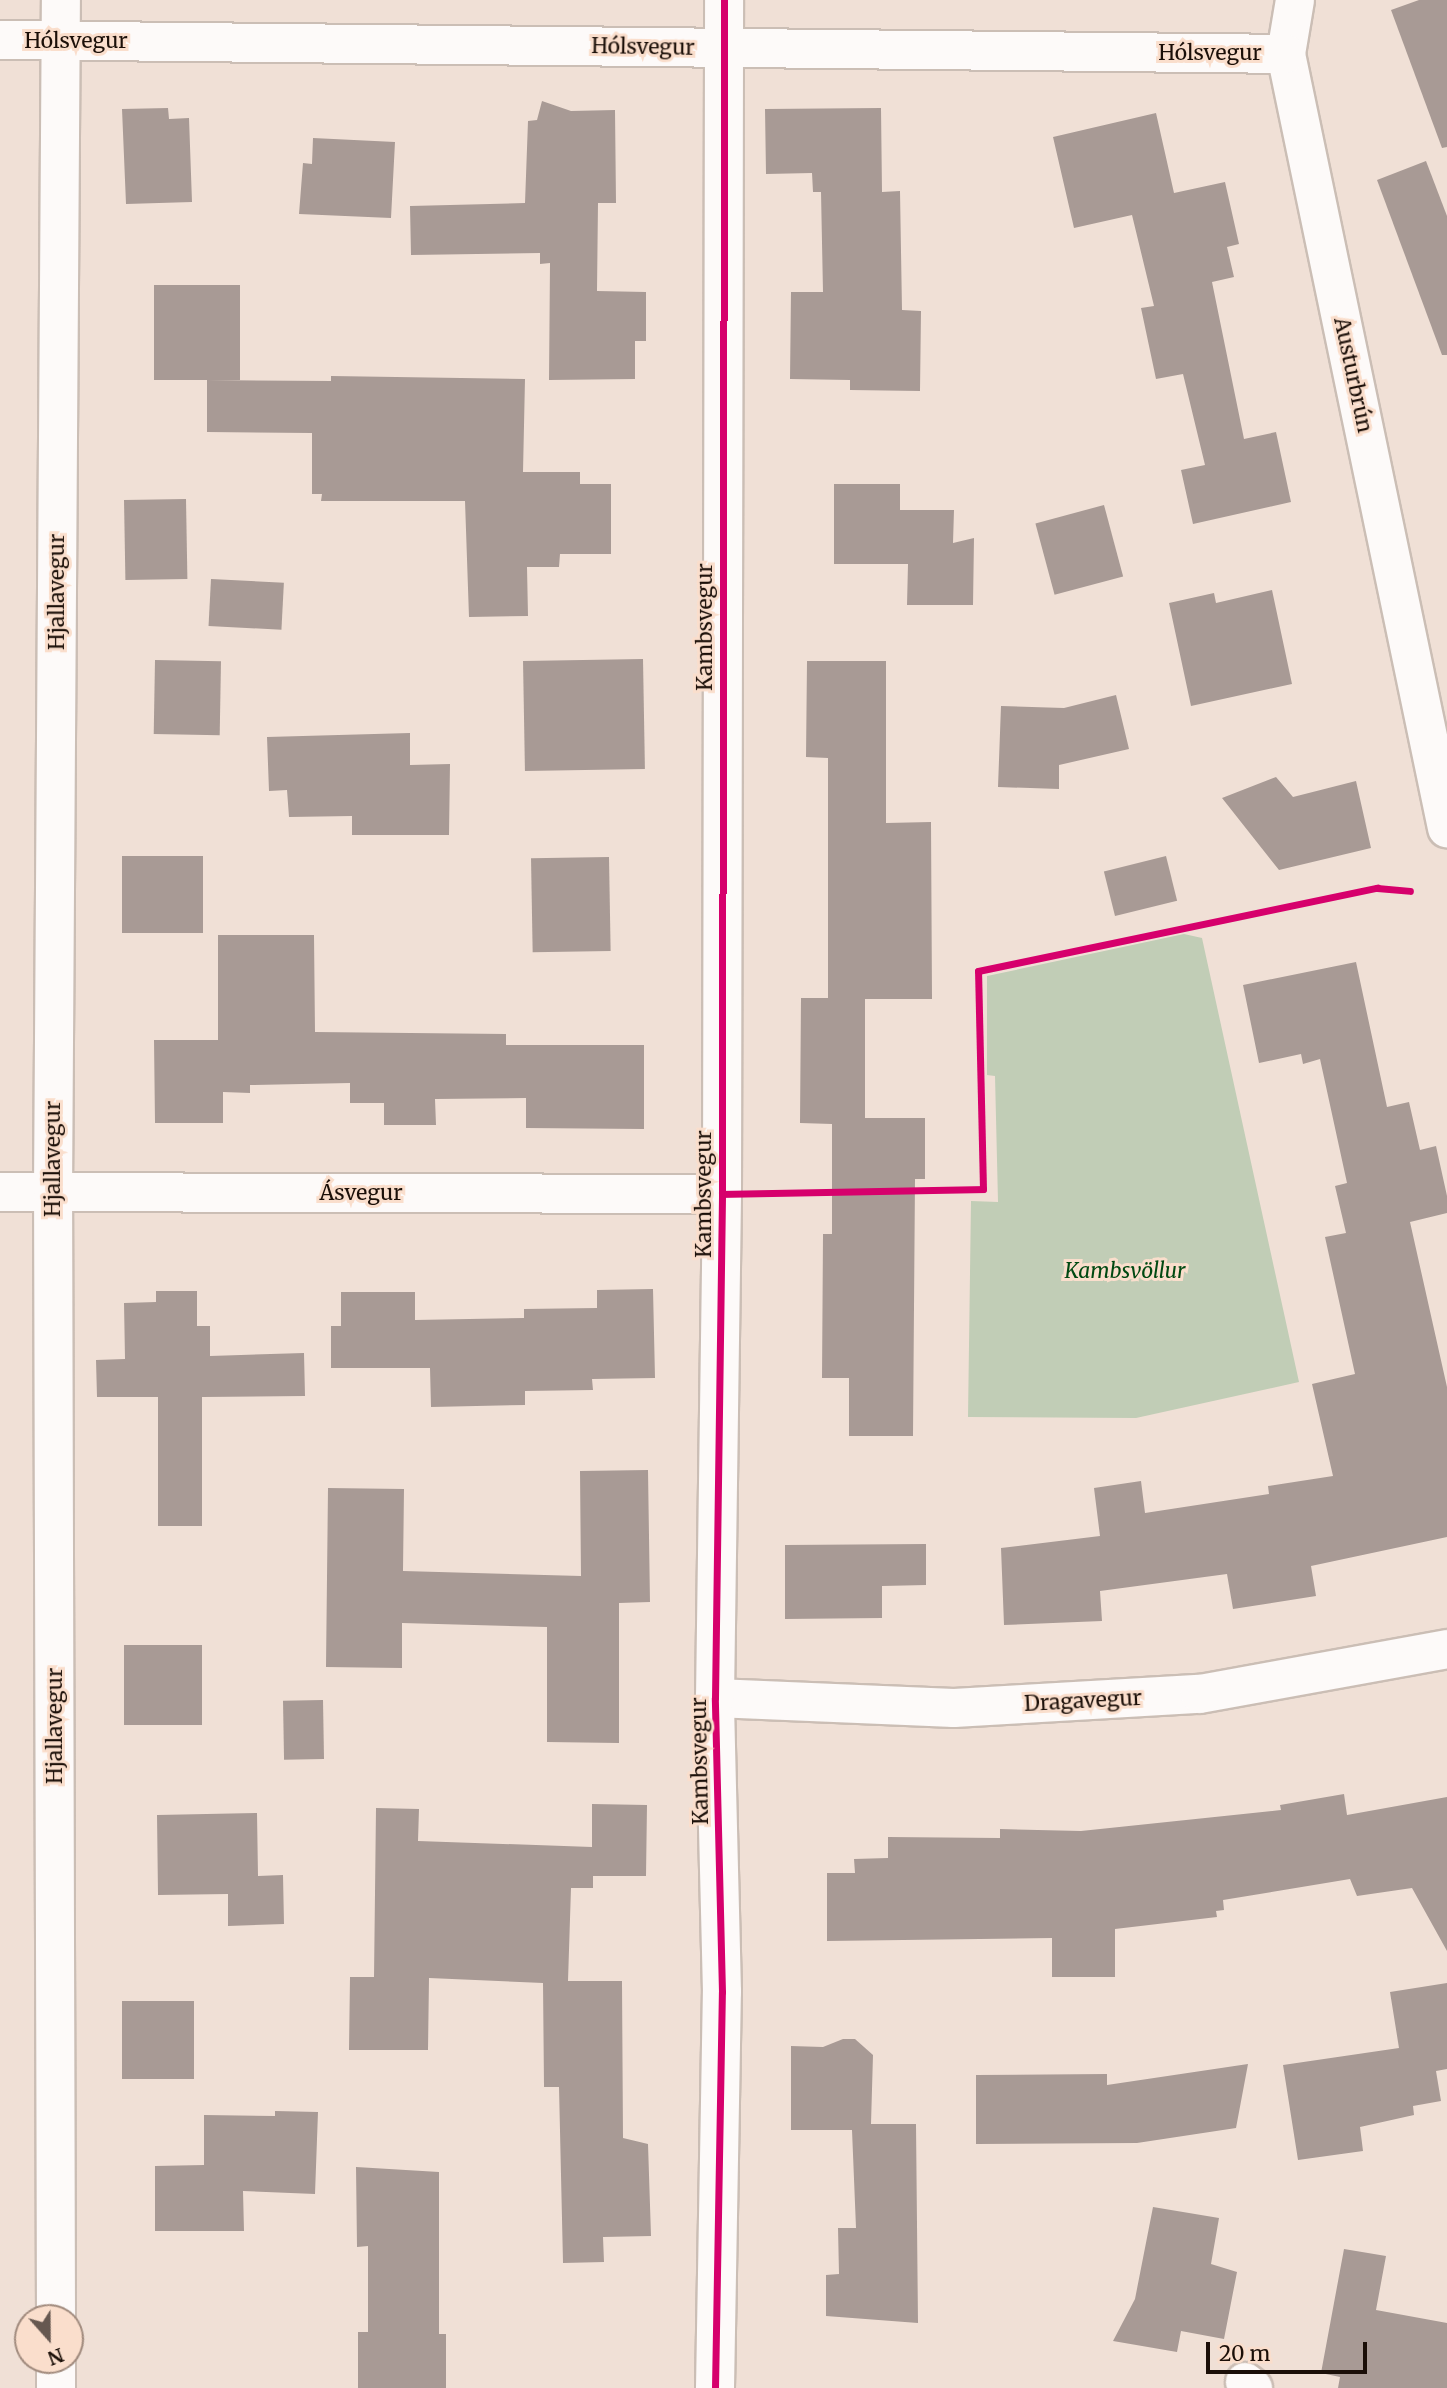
<!DOCTYPE html>
<meta charset="utf-8">
<style>
body{margin:0}
#map{position:relative;width:1447px;height:2388px;overflow:hidden;background:#f0e0d6;font-family:Merriweather,serif}
div>[style]{position:absolute}
.green>*{inset:0;background:#c1cdb6}
.building>*{inset:0;background:#a89a95;transform-origin:0 0}
.roads{filter:drop-shadow(2px 0 #cbbeb5) drop-shadow(-2px 0 #cbbeb5) drop-shadow(0 2px #cbbeb5) drop-shadow(0 -2px #cbbeb5)}
.street>*{height:38px;margin:-19px;padding:0 19px;transform-origin:19px;border-radius:19px;background:#fdfaf9}
.cycleway>*{height:7px;margin:-3.5px;padding:0 3.5px;transform-origin:3.5px;border-radius:3.5px;background:#d6006c}
span{translate:-50% -50%;white-space:nowrap;text-align:center;line-height:1.15;-webkit-text-stroke:6px #fadecc;paint-order:stroke}
.street-label{font-size:21px;color:#1b0f08}
.park-label{font-size:21px;color:#004912;font-style:italic}
.north{position:absolute;left:14px;top:2304px;width:70px;height:70px;box-sizing:border-box;background:#fadecc;border:2px solid #a18b7e;border-radius:50%;rotate:159deg;font-size:19px;font-weight:700;line-height:28px;text-align:center;color:#1b0f08}
.north::after{content:'';display:block;margin:auto;width:24px;height:32px;background:#665850;clip-path:polygon(50% 0,100% 100%,50% 72%,0 100%)}
.scale{position:absolute;left:1206px;top:2342px;width:161px;height:32px;box-sizing:border-box;border:4px solid #1b0f08;border-top:0;padding-left:9px;font-size:21px;line-height:24px;white-space:nowrap;color:#1b0f08;-webkit-text-stroke:5px #fadecc;paint-order:stroke}
</style>
<div id="map">
<div class="green">
<div style="clip-path:polygon(1184px 934px,1202px 938px,1299px 1382px,1136px 1418px,968px 1417px,971px 1201px,998px 1202px,995px 1076px,987px 1075px,987px 976px)"></div>
</div>
<div class="building">
<div style="clip-path:polygon(1419px 0,1447px 0,1447px 147px,1442px 148px,1391px 10px)"></div>
<div style="clip-path:polygon(542px 101px,571px 111px,615px 110px,616px 203px,598px 203px,597px 291px,646px 292px,646px 341px,635px 341px,635px 379px,549px 380px,550px 263px,540px 264px,540px 253px,411px 255px,410px 206px,525px 203px,528px 121px,537px 120px)"></div>
<div style="clip-path:polygon(168px 108px,169px 119px,189px 118px,192px 202px,126px 204px,122px 109px)"></div>
<div style="clip-path:polygon(881px 108px,882px 192px,900px 191px,902px 310px,921px 311px,920px 391px,850px 390px,850px 380px,790px 379px,791px 292px,823px 292px,821px 192px,813px 192px,812px 173px,766px 174px,765px 109px)"></div>
<div style="clip-path:polygon(1156px 113px,1174px 193px,1225px 182px,1239px 244px,1227px 247px,1234px 277px,1212px 282px,1244px 439px,1276px 432px,1291px 502px,1193px 524px,1181px 470px,1205px 465px,1183px 374px,1156px 379px,1141px 308px,1154px 306px,1132px 215px,1074px 228px,1053px 137px)"></div>
<div style="clip-path:polygon(313px 138px,395px 142px,391px 218px,299px 214px,303px 163px,312px 164px)"></div>
<div style="clip-path:polygon(1426px 161px,1447px 216px,1447px 355px,1442px 355px,1377px 180px)"></div>
<div style="left:154px;top:285px;width:86px;height:95px"></div>
<div style="clip-path:polygon(331px 376px,525px 379px,523px 472px,580px 472px,580px 484px,611px 484px,611px 554px,560px 554px,559px 567px,527px 567px,528px 616px,469px 617px,465px 501px,321px 501px,322px 494px,312px 494px,312px 433px,207px 432px,207px 380px,331px 381px)"></div>
<div style="clip-path:polygon(834px 484px,900px 484px,900px 510px,954px 510px,953px 543px,974px 538px,973px 605px,907px 605px,908px 564px,834px 564px)"></div>
<div style="left:186px;top:499px;width:80px;height:62px;rotate:89deg"></div>
<div style="left:1104px;top:505px;width:74px;height:71px;rotate:75deg"></div>
<div style="left:211px;top:579px;width:73px;height:47px;rotate:3deg"></div>
<div style="clip-path:polygon(1272px 590px,1292px 684px,1191px 706px,1169px 603px,1214px 593px,1216px 603px)"></div>
<div style="left:643px;top:659px;width:110px;height:120px;rotate:89deg"></div>
<div style="left:155px;top:660px;width:66px;height:74px;rotate:1deg"></div>
<div style="clip-path:polygon(807px 661px,886px 661px,886px 823px,931px 822px,932px 999px,865px 999px,865px 1118px,925px 1118px,925px 1179px,915px 1179px,913px 1436px,849px 1436px,849px 1378px,822px 1378px,823px 1234px,832px 1234px,832px 1124px,800px 1123px,801px 998px,828px 998px,828px 758px,806px 757px)"></div>
<div style="clip-path:polygon(1116px 695px,1129px 749px,1059px 765px,1059px 789px,998px 787px,1001px 706px,1064px 708px)"></div>
<div style="clip-path:polygon(410px 733px,410px 765px,450px 764px,449px 835px,352px 835px,352px 816px,289px 817px,287px 790px,269px 791px,267px 737px)"></div>
<div style="clip-path:polygon(1276px 777px,1293px 797px,1356px 781px,1371px 848px,1279px 870px,1222px 798px)"></div>
<div style="left:122px;top:856px;width:81px;height:77px"></div>
<div style="left:1166px;top:856px;width:46px;height:64px;rotate:76deg"></div>
<div style="left:609px;top:857px;width:94px;height:78px;rotate:89deg"></div>
<div style="clip-path:polygon(218px 935px,314px 935px,315px 1032px,506px 1034px,506px 1045px,644px 1045px,644px 1129px,526px 1128px,526px 1098px,435px 1099px,436px 1125px,384px 1125px,384px 1103px,350px 1103px,350px 1083px,250px 1085px,250px 1093px,223px 1092px,223px 1123px,155px 1123px,154px 1040px,218px 1040px)"></div>
<div style="clip-path:polygon(1356px 962px,1387px 1107px,1409px 1102px,1420px 1150px,1436px 1146px,1447px 1196px,1447px 1213px,1410px 1222px,1447px 1387px,1447px 1537px,1311px 1566px,1316px 1596px,1233px 1609px,1227px 1574px,1100px 1591px,1102px 1621px,1004px 1625px,1001px 1548px,1100px 1536px,1094px 1488px,1141px 1481px,1145px 1513px,1269px 1494px,1268px 1486px,1333px 1476px,1312px 1384px,1355px 1374px,1325px 1237px,1346px 1233px,1335px 1186px,1347px 1183px,1320px 1059px,1303px 1064px,1301px 1054px,1259px 1063px,1243px 985px)"></div>
<div style="clip-path:polygon(653px 1289px,655px 1378px,592px 1379px,593px 1390px,525px 1391px,525px 1405px,431px 1407px,430px 1368px,331px 1368px,331px 1326px,341px 1326px,341px 1292px,415px 1292px,415px 1320px,524px 1318px,524px 1309px,597px 1308px,597px 1290px)"></div>
<div style="clip-path:polygon(156px 1291px,197px 1291px,197px 1326px,210px 1326px,210px 1356px,304px 1353px,305px 1396px,202px 1397px,202px 1526px,158px 1526px,158px 1397px,97px 1397px,96px 1360px,125px 1359px,124px 1303px,156px 1302px)"></div>
<div style="clip-path:polygon(648px 1470px,650px 1602px,619px 1603px,619px 1743px,547px 1742px,547px 1627px,402px 1623px,402px 1668px,326px 1667px,328px 1488px,404px 1489px,403px 1571px,581px 1576px,580px 1471px)"></div>
<div style="clip-path:polygon(926px 1544px,926px 1585px,882px 1586px,882px 1618px,785px 1619px,785px 1545px)"></div>
<div style="left:124px;top:1645px;width:78px;height:80px"></div>
<div style="left:323px;top:1700px;width:59px;height:40px;rotate:89deg"></div>
<div style="clip-path:polygon(1344px 1794px,1347px 1815px,1447px 1797px,1447px 1951px,1412px 1888px,1357px 1896px,1350px 1879px,1223px 1900px,1224px 1910px,1216px 1911px,1217px 1917px,1115px 1929px,1115px 1977px,1052px 1977px,1052px 1938px,827px 1941px,827px 1873px,855px 1873px,854px 1859px,888px 1858px,888px 1837px,1000px 1838px,1000px 1829px,1081px 1831px,1281px 1810px,1280px 1805px)"></div>
<div style="clip-path:polygon(592px 1804px,647px 1805px,646px 1876px,593px 1876px,593px 1888px,571px 1888px,568px 1981px,622px 1981px,623px 2138px,648px 2144px,651px 2236px,603px 2237px,604px 2262px,563px 2263px,559px 2087px,544px 2087px,543px 1983px,429px 1978px,428px 2050px,349px 2050px,350px 1977px,374px 1977px,376px 1808px,419px 1809px,418px 1841px,592px 1847px)"></div>
<div style="clip-path:polygon(257px 1813px,258px 1876px,283px 1875px,284px 1924px,228px 1926px,228px 1894px,158px 1895px,157px 1815px)"></div>
<div style="clip-path:polygon(1447px 1983px,1447px 2069px,1436px 2071px,1441px 2101px,1413px 2106px,1414px 2115px,1360px 2127px,1363px 2151px,1298px 2160px,1283px 2065px,1399px 2048px,1390px 1992px)"></div>
<div style="left:122px;top:2001px;width:72px;height:78px"></div>
<div style="clip-path:polygon(843px 2039px,855px 2039px,873px 2055px,871px 2124px,916px 2124px,918px 2323px,826px 2316px,826px 2275px,839px 2274px,838px 2228px,856px 2228px,852px 2130px,791px 2130px,791px 2046px,823px 2047px)"></div>
<div style="clip-path:polygon(1248px 2064px,1236px 2128px,1137px 2143px,976px 2144px,976px 2075px,1107px 2074px,1107px 2085px)"></div>
<div style="clip-path:polygon(275px 2111px,318px 2112px,315px 2194px,243px 2191px,244px 2231px,155px 2231px,155px 2166px,204px 2165px,204px 2115px,275px 2116px)"></div>
<div style="clip-path:polygon(356px 2167px,439px 2172px,439px 2334px,446px 2334px,446px 2388px,358px 2388px,358px 2332px,368px 2332px,368px 2246px,357px 2247px)"></div>
<div style="clip-path:polygon(1153px 2207px,1219px 2218px,1211px 2264px,1237px 2272px,1224px 2339px,1181px 2331px,1177px 2352px,1113px 2341px,1135px 2299px)"></div>
<div style="clip-path:polygon(1344px 2249px,1386px 2256px,1376px 2310px,1447px 2323px,1447px 2388px,1338px 2388px,1340px 2377px,1321px 2373px)"></div>
</div>
<div class="roads">
<div class="street">
<div style="left:1295px;top:0;width:55px;rotate:99.5deg"></div>
<div style="left:1286px;top:54px;width:791px;rotate:78.25deg"></div>
<div style="left:0;top:40px;width:1286px;rotate:0.62deg"></div>
<div style="left:0;top:1192px;width:722px;rotate:0.16deg"></div>
<div style="left:715px;top:1698px;width:239px;rotate:2.4deg"></div>
<div style="left:954px;top:1708px;width:246px;rotate:-3.3deg"></div>
<div style="left:1200px;top:1694px;width:251px;rotate:-10.3deg"></div>
<div style="left:56px;top:2318px;width:1126px;rotate:-90.15deg"></div>
<div style="left:53px;top:1192px;width:1192px;rotate:-89.62deg"></div>
<div style="left:1245px;top:2382px;width:10px;rotate:37deg"></div>
<div style="left:56px;top:2388px;width:28px;rotate:-90deg"></div>
<div style="left:715px;top:2388px;width:396px;rotate:-89deg"></div>
<div style="left:722px;top:1992px;width:294px;rotate:-91.4deg"></div>
<div style="left:715px;top:1698px;width:504px;rotate:-89.2deg"></div>
<div style="left:722px;top:1194px;width:1194px;rotate:-89.9deg"></div>
</div>
</div>
<div class="cycleway">
<div style="left:722px;top:1194px;width:261px;rotate:-1.1deg"></div>
<div style="left:983px;top:1189px;width:218px;rotate:-91.3deg"></div>
<div style="left:978px;top:971px;width:408px;rotate:-11.8deg"></div>
<div style="left:1377px;top:888px;width:33px;rotate:5deg"></div>
<div style="left:715px;top:2388px;width:396px;rotate:-89deg"></div>
<div style="left:722px;top:1992px;width:294px;rotate:-91.4deg"></div>
<div style="left:715px;top:1698px;width:504px;rotate:-89.2deg"></div>
<div style="left:722px;top:1194px;width:1194px;rotate:-89.9deg"></div>
</div>
<div class="street-label">
<span style="left:76px;top:41px">Hólsvegur</span>
<span style="left:643px;top:47px;rotate:1deg">Hólsvegur</span>
<span style="left:1210px;top:53px">Hólsvegur</span>
<span style="left:1353px;top:375px;rotate:78deg">Austurbrún</span>
<span style="left:57px;top:592px;rotate:-90deg">Hjallavegur</span>
<span style="left:705px;top:627px;rotate:-90deg">Kambsvegur</span>
<span style="left:53px;top:1159px;rotate:-90deg">Hjallavegur</span>
<span style="left:361px;top:1193px">Ásvegur</span>
<span style="left:704px;top:1194px;rotate:-90deg">Kambsvegur</span>
<span style="left:1083px;top:1701px;rotate:-3deg">Dragavegur</span>
<span style="left:55px;top:1726px;rotate:-90deg">Hjallavegur</span>
<span style="left:700px;top:1761px;rotate:-91deg">Kambsvegur</span>
</div>
<div class="park-label">
<span style="left:1125px;top:1271px">Kambsvöllur</span>
</div>
<div class="north">N</div>
<div class="scale">20 m</div>
</div>
